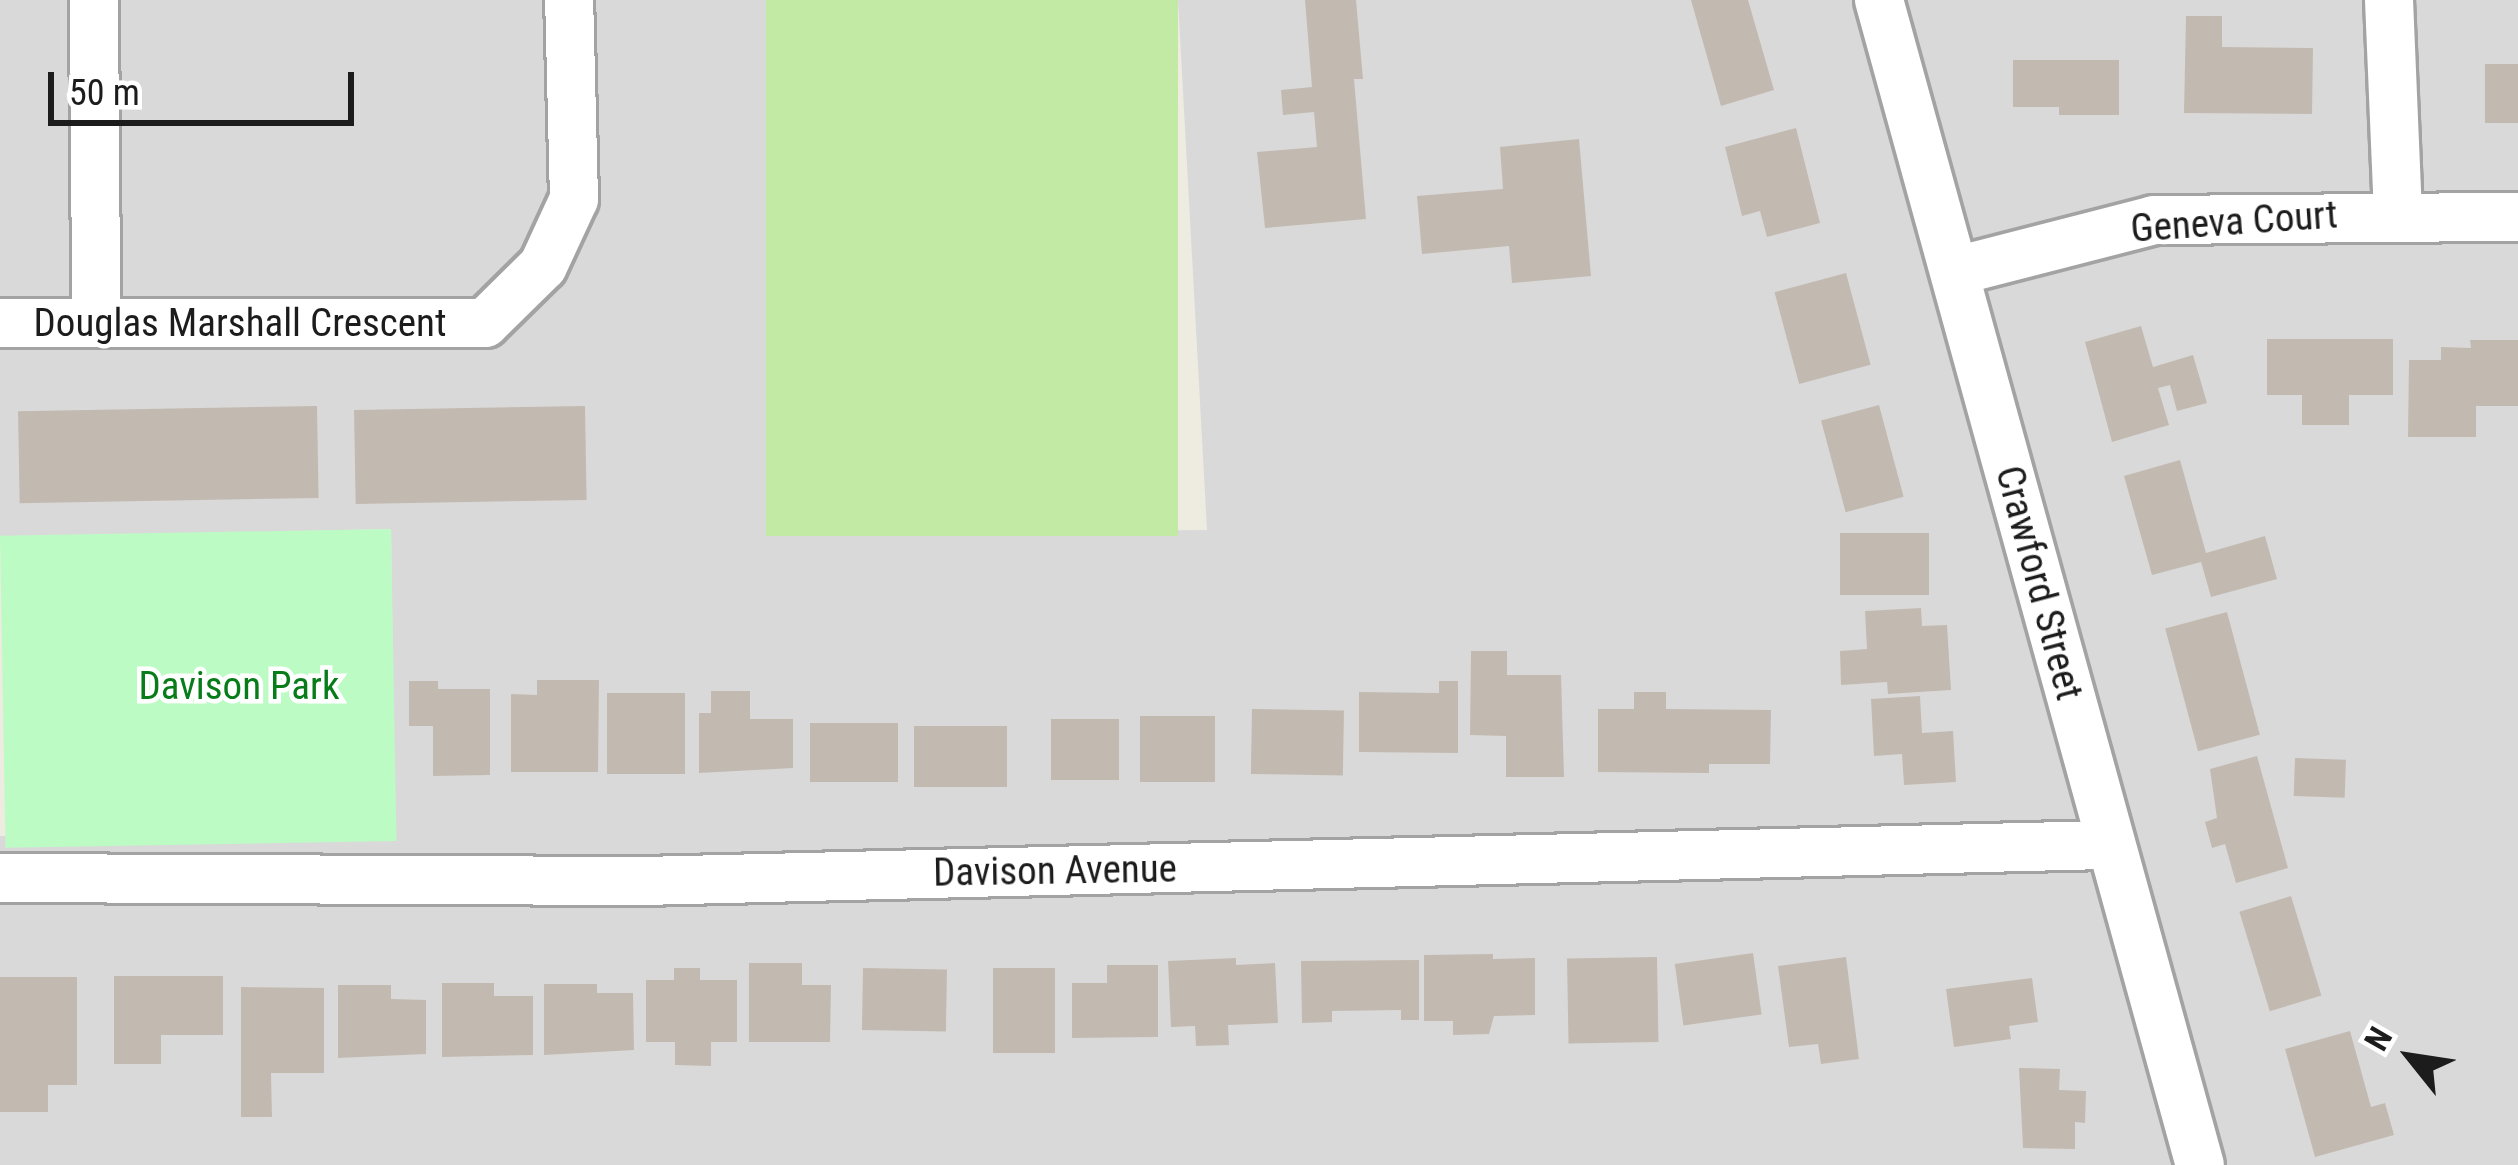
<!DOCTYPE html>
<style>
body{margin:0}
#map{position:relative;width:2518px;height:1165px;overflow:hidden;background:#eeebe1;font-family:"Roboto Condensed",sans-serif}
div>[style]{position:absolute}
.residential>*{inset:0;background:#dad9d9}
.grass>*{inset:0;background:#c3eaa5;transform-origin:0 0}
.park>*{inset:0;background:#bcfbc4;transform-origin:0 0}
.building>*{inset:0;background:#c2bab1;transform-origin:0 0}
.roads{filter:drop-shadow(3px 0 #a3a3a3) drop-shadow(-3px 0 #a3a3a3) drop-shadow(0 3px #a3a3a3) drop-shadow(0 -3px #a3a3a3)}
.street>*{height:48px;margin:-24px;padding:0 24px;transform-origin:24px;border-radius:24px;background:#fff}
span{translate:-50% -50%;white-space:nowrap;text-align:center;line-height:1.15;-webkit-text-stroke:9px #fff;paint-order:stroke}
.street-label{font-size:39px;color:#1c1c1c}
.park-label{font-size:39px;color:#087c19}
.north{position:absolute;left:2350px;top:997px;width:120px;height:120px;-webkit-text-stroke:9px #fff;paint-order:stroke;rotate:300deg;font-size:33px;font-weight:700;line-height:48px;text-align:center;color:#1c1c1c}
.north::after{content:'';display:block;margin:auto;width:42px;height:54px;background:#1c1c1c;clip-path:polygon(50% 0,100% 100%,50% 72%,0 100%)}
.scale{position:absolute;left:48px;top:72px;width:306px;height:54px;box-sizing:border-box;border:6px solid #1c1c1c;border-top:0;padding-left:15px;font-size:36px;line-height:42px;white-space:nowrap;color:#1c1c1c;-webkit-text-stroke:9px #fff;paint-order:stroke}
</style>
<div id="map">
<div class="residential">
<div style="clip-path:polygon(0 0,766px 0,800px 535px,1207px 530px,1178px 0,2518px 0,2518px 1165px,0 1165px,0 836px,395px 840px,391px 529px,0 538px)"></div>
</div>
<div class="grass">
<div style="left:766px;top:0;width:412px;height:536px"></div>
</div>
<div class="park">
<div style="left:391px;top:529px;width:312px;height:391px;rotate:89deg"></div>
</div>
<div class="building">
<div style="clip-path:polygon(1305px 0,1356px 0,1363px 79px,1354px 79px,1366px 219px,1265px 228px,1257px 152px,1317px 147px,1314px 112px,1283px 115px,1281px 90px,1312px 87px)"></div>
<div style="clip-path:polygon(1691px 0,1748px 0,1774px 90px,1721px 106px)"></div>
<div style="clip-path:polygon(2186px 16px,2222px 16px,2222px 47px,2313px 48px,2312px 114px,2184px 113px)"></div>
<div style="clip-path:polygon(2013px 60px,2119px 60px,2119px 115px,2059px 115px,2059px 107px,2013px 107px)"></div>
<div style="left:2485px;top:64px;width:33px;height:59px"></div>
<div style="clip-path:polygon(1796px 128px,1820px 223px,1767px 237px,1760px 211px,1742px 216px,1725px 147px)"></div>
<div style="clip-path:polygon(1579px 139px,1591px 276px,1512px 283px,1509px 246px,1422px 254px,1417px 196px,1503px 189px,1500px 147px)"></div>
<div style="left:1846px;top:273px;width:95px;height:74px;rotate:75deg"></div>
<div style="clip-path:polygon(2141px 326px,2153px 367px,2193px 355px,2207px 403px,2177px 411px,2170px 385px,2158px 388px,2169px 425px,2112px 442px,2085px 342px)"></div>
<div style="clip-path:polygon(2267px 339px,2393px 339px,2393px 395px,2349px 395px,2349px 425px,2302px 425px,2302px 395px,2267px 395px)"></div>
<div style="clip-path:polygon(2470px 340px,2518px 340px,2518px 406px,2476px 406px,2476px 437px,2408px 437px,2409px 360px,2441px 360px,2441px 347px,2471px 348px)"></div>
<div style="left:1879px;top:405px;width:95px;height:60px;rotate:75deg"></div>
<div style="left:317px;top:406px;width:92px;height:299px;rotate:89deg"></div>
<div style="left:585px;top:406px;width:94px;height:231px;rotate:89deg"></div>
<div style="clip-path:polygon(2180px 460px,2206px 553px,2265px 536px,2277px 579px,2211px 597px,2201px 562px,2152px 575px,2124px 476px)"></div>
<div style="left:1840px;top:533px;width:89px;height:62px"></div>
<div style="clip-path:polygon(1921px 608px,1922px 626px,1947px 625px,1951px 690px,1888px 694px,1887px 682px,1841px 685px,1840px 651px,1867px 649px,1865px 611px)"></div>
<div style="left:2227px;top:612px;width:127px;height:64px;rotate:75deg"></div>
<div style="clip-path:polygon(1471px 651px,1507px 651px,1507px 675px,1561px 675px,1564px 777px,1506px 777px,1506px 736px,1470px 735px)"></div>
<div style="clip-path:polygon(537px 680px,599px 680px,598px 772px,511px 772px,511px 694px,537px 695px)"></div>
<div style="clip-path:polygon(409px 681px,438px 681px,438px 689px,490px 689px,490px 775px,433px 776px,433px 726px,409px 726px)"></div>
<div style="clip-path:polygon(1439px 681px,1458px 681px,1458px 753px,1359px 752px,1359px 692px,1439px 693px)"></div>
<div style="clip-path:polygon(711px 691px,750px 691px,750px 719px,793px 719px,793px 768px,699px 773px,699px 713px,711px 713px)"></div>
<div style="clip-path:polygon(1634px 692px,1666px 692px,1666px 709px,1771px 710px,1770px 764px,1709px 764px,1709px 773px,1598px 772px,1598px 709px,1634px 709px)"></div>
<div style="left:607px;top:693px;width:78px;height:81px"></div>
<div style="clip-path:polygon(1920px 696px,1922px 733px,1953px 731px,1956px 782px,1904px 785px,1902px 754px,1874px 756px,1871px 699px)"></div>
<div style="left:1252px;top:709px;width:92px;height:65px;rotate:1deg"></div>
<div style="left:1140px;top:716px;width:75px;height:66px"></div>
<div style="left:1051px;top:719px;width:68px;height:61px"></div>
<div style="left:810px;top:723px;width:88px;height:59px"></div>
<div style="left:914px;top:726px;width:93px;height:61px"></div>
<div style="clip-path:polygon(2257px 756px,2288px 868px,2236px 883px,2225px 844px,2212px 848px,2205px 822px,2217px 818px,2210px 769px)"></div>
<div style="left:2295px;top:758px;width:51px;height:38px;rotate:2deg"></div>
<div style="left:2291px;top:896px;width:104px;height:54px;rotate:73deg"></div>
<div style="left:1753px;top:953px;width:62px;height:79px;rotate:82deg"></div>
<div style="clip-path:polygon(1493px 954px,1493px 959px,1535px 958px,1535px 1015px,1494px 1016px,1489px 1034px,1453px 1035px,1453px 1021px,1424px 1021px,1424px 955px)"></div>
<div style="left:1657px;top:957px;width:85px;height:90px;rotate:89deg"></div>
<div style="clip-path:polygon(1846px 957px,1859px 1059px,1821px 1064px,1818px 1044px,1789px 1047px,1778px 966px)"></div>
<div style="clip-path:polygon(1236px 958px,1236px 965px,1275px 963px,1278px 1023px,1228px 1025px,1229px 1045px,1196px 1046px,1195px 1026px,1171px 1027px,1168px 961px)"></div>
<div style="clip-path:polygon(1419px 960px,1419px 1020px,1401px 1020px,1401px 1010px,1332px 1011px,1332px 1022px,1302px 1023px,1301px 961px)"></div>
<div style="clip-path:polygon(749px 963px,802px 963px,802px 985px,831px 985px,830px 1042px,749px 1042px)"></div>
<div style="clip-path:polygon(1107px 965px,1158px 965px,1158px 1037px,1072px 1038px,1072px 983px,1107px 983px)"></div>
<div style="clip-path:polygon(674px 968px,700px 968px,700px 980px,737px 980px,737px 1042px,711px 1042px,711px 1066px,675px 1065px,675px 1042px,646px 1042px,646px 980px,674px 980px)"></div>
<div style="left:863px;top:968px;width:84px;height:62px;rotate:1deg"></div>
<div style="left:993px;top:968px;width:62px;height:85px"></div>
<div style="clip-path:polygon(114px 976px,223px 976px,223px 1035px,161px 1035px,161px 1064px,114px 1064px)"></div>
<div style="clip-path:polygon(0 977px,77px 977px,77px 1085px,48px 1085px,48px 1112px,0 1112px)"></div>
<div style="clip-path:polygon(2032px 978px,2038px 1022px,2009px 1026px,2011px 1039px,1954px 1047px,1946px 989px)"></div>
<div style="clip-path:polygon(442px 983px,494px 983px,494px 996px,533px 996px,533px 1055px,442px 1057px)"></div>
<div style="clip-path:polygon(544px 984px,597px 984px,597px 993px,633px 993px,634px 1050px,544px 1055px)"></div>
<div style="clip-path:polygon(338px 985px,391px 985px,391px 999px,426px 1000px,426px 1054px,338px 1058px)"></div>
<div style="clip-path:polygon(241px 987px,324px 988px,324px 1073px,271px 1073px,272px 1117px,241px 1117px)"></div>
<div style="clip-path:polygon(2350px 1031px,2371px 1107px,2385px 1103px,2394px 1135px,2315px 1157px,2285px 1049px)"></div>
<div style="clip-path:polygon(2019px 1068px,2060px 1069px,2059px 1090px,2086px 1091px,2085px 1123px,2075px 1122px,2075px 1149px,2023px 1148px)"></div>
</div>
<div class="roads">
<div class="street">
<div style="left:94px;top:0;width:322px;rotate:89.6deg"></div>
<div style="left:1879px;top:0;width:1208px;rotate:74.6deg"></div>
<div style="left:2389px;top:0;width:214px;rotate:87.6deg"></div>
<div style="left:1956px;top:271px;width:204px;rotate:-14.4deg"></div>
<div style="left:2154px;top:220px;width:364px;rotate:-0.5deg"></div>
<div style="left:0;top:323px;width:485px"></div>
<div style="left:485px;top:323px;width:81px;rotate:-44.5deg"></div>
<div style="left:543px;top:266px;width:74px;rotate:-65.2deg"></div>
<div style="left:574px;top:199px;width:199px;rotate:-91.4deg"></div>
<div style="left:0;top:878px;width:643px;rotate:0.27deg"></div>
<div style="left:643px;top:881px;width:1466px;rotate:-1.41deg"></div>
</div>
</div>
<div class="street-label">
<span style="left:2234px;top:222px;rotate:-4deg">Geneva Court</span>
<span style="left:240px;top:323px">Douglas Marshall Crescent</span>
<span style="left:2039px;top:583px;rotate:75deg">Crawford Street</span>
<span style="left:1055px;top:871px;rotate:-1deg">Davison Avenue</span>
</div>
<div class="park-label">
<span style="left:239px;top:686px">Davison Park</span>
</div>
<div class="north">N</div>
<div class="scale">50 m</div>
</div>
